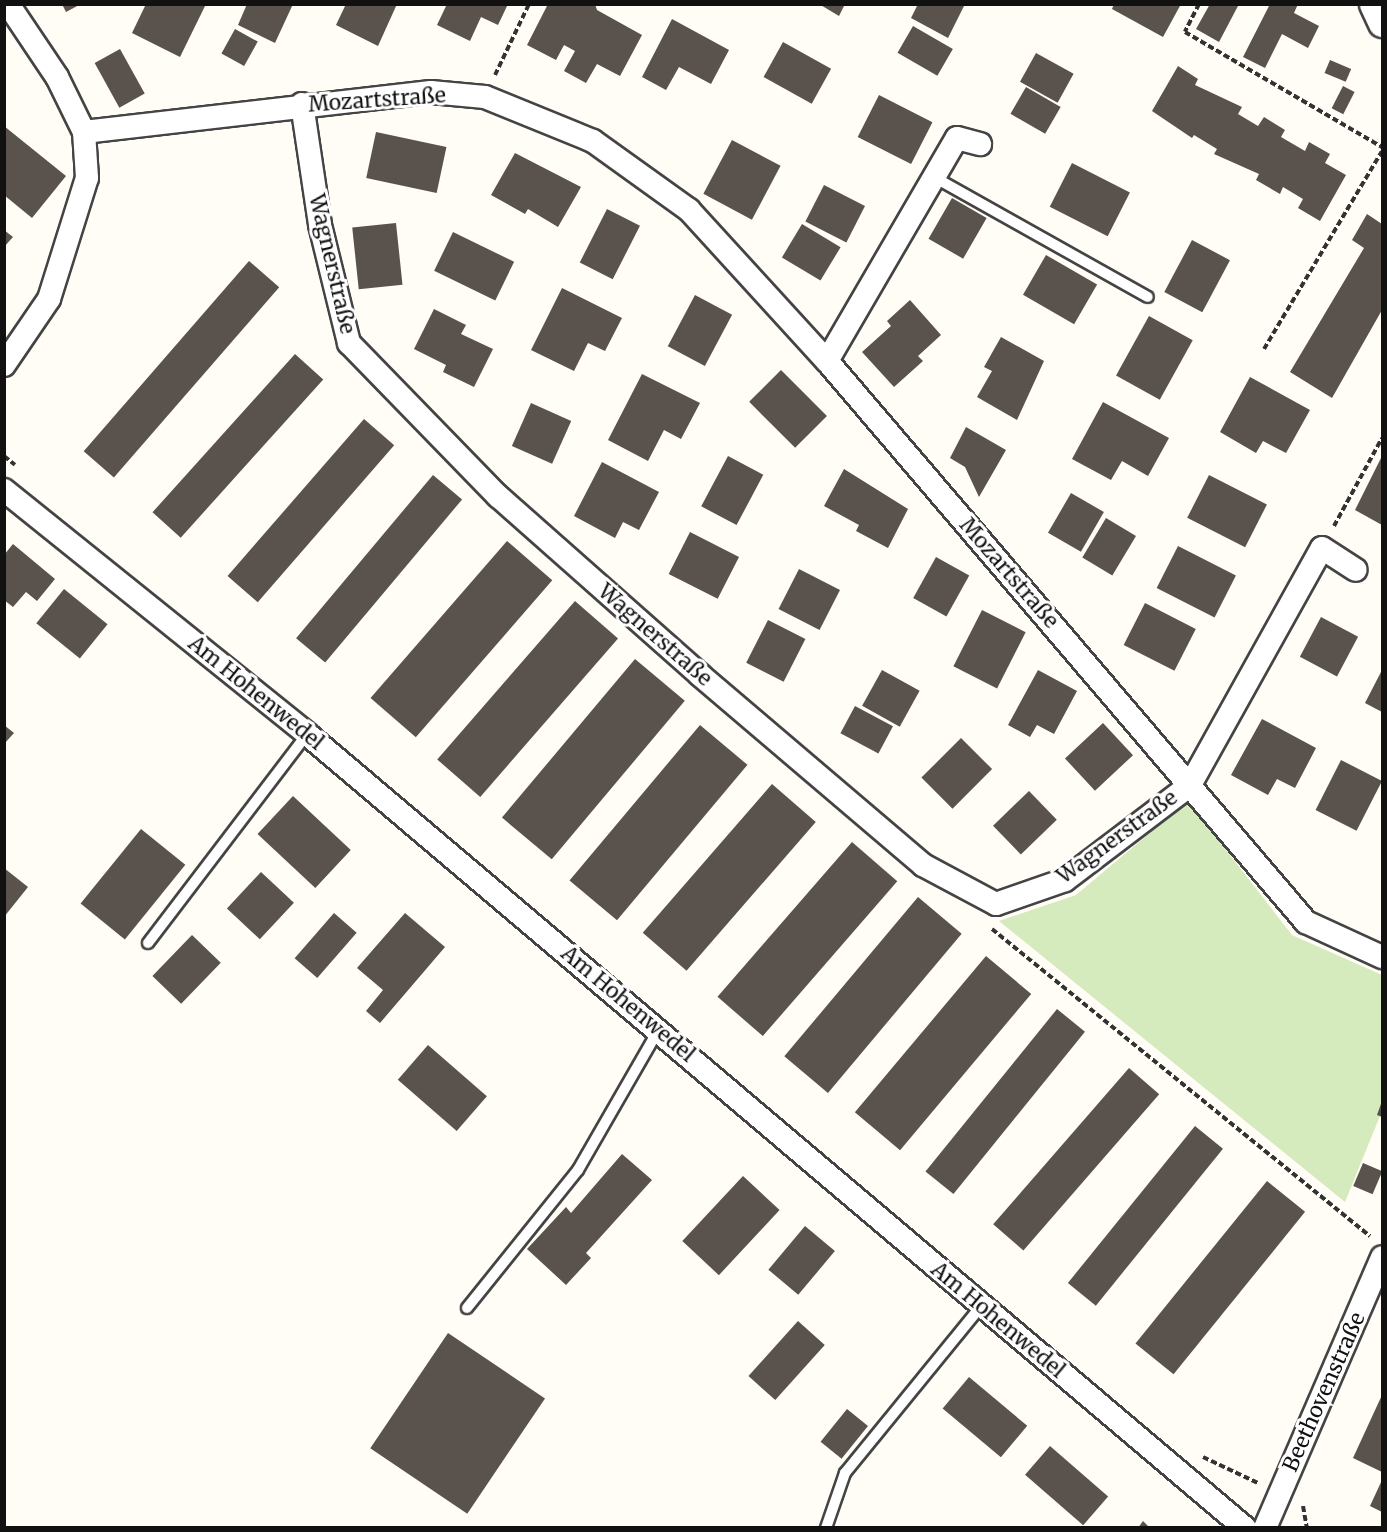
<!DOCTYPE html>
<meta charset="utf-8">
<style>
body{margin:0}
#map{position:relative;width:1387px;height:1532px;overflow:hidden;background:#fffdf5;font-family:Merriweather,serif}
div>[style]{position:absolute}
.green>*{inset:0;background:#d5ebbd}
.building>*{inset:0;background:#5a524d;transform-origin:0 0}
.path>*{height:4px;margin-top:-2px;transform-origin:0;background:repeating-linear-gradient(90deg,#333 0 6px,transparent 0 9px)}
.roads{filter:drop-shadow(2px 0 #444) drop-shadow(-2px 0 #444) drop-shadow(0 2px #444) drop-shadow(0 -2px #444)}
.service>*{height:10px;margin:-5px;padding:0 5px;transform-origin:5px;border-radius:5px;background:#fff}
.minor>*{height:22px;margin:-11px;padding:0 11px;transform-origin:11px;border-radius:11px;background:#fff}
.tertiary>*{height:27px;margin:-13.5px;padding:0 13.5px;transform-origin:13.5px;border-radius:13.5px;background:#fff}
span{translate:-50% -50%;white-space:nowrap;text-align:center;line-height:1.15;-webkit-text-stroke:6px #fff;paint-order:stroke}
.street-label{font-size:21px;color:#111}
.frame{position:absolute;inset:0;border:6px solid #111;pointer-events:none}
</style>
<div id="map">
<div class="green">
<div style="clip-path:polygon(1188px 801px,1292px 935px,1382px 975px,1382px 1111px,1345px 1202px,999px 921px,1076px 895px)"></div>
</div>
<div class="building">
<div style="clip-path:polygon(62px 4px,81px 4px,66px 12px)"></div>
<div style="clip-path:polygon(146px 4px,206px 4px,180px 57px,132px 33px)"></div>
<div style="clip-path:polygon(247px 4px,293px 4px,275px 43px,238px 25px)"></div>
<div style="clip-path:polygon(346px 4px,397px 4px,378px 46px,336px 25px)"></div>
<div style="clip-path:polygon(447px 4px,508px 4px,498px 25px,481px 17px,470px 41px,437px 25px)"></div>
<div style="clip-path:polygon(548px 4px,595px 4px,597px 10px,642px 35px,620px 76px,597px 64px,586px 83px,564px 71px,575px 51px,564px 45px,556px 60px,527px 45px)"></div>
<div style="clip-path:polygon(819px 4px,845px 4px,839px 16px)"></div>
<div style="clip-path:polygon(918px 4px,965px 4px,948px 38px,911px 18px)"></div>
<div style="clip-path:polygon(1114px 4px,1181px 4px,1163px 37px,1112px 9px)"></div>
<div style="clip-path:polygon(1210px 4px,1239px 4px,1219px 42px,1196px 29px)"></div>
<div style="clip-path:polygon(1270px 4px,1298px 4px,1294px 13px,1319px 26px,1308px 48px,1282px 34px,1265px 68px,1243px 57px)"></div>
<div style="clip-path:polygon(672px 19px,729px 50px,711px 84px,679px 67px,666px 90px,642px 77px)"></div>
<div style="left:913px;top:26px;width:46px;height:31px;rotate:30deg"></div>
<div style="left:235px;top:29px;width:26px;height:28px;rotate:29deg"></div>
<div style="left:783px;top:42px;width:55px;height:40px;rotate:29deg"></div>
<div style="left:120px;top:49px;width:51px;height:29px;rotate:61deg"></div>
<div style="left:1036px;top:53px;width:43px;height:33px;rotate:29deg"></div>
<div style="left:1330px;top:60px;width:23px;height:14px;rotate:23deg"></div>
<div style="clip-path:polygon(1178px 66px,1198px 79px,1195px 85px,1242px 107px,1238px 114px,1258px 126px,1264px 117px,1285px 130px,1281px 137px,1305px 151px,1309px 142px,1330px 154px,1325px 163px,1346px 175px,1320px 221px,1298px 208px,1303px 199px,1283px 187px,1280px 194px,1256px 180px,1259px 174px,1214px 154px,1217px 149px,1194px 135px,1192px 138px,1152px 111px)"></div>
<div style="left:1343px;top:86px;width:13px;height:25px;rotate:27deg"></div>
<div style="left:1026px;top:87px;width:40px;height:31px;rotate:30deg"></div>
<div style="left:879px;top:95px;width:60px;height:47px;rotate:27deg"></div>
<div style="clip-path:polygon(4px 126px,66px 176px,32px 218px,4px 195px)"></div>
<div style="left:376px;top:132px;width:72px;height:47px;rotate:12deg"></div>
<div style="left:732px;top:140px;width:55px;height:61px;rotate:28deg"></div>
<div style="clip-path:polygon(515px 153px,581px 187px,558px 227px,528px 209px,525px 214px,491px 195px)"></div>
<div style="left:1072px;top:163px;width:65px;height:49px;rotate:27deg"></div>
<div style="left:824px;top:185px;width:46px;height:41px;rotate:27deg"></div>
<div style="left:952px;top:198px;width:40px;height:47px;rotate:30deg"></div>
<div style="left:607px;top:209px;width:37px;height:60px;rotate:27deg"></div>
<div style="clip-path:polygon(1367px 214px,1382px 224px,1382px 310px,1332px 398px,1290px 372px,1364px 248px,1352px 240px)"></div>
<div style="left:396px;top:223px;width:62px;height:44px;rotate:84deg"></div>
<div style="left:802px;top:224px;width:45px;height:39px;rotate:31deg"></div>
<div style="clip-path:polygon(4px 230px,13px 237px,4px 247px)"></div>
<div style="left:453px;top:232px;width:68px;height:43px;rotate:26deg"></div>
<div style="left:1192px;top:240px;width:43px;height:59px;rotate:28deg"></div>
<div style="left:1046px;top:255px;width:59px;height:46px;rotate:30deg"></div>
<div style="left:249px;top:261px;width:40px;height:252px;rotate:41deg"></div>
<div style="clip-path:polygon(562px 288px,622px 318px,605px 351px,588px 343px,574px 371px,531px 350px)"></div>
<div style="left:695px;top:295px;width:42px;height:58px;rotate:28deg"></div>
<div style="clip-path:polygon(910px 300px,941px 335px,918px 356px,923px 361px,894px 387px,862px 352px,891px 326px,887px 321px)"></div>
<div style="clip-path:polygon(434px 309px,466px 325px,461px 334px,493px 349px,474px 387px,443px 372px,446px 365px,414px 349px)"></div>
<div style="left:1149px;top:316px;width:50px;height:68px;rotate:29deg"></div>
<div style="clip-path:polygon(1001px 337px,1044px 361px,1017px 420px,977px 397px,992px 371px,984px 367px)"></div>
<div style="left:295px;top:354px;width:38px;height:213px;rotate:42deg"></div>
<div style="left:781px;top:370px;width:65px;height:45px;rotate:45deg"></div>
<div style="clip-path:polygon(642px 374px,700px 403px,681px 439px,664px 430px,648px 461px,608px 440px)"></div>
<div style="clip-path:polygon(1250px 377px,1310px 410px,1286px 453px,1263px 441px,1256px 453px,1220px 432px)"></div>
<div style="clip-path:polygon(1103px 402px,1169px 438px,1148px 476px,1122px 461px,1111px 480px,1072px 459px)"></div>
<div style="left:531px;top:403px;width:44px;height:47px;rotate:24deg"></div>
<div style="left:364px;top:419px;width:40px;height:208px;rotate:41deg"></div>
<div style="clip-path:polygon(966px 427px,1006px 450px,979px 497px,965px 467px,950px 458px)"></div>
<div style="left:728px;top:456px;width:40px;height:57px;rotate:28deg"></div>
<div style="clip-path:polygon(1382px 456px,1382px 525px,1355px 510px)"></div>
<div style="clip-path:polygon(602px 462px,659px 492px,639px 530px,623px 522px,615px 538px,574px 516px)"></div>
<div style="clip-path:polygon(844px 469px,908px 509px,888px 548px,856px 531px,859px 525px,824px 506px)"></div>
<div style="left:433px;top:475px;width:38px;height:213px;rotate:40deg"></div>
<div style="left:1209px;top:475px;width:65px;height:48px;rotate:27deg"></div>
<div style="left:1071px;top:493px;width:38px;height:46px;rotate:30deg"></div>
<div style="left:1106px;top:518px;width:35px;height:46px;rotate:31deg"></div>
<div style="left:690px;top:532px;width:55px;height:47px;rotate:27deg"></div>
<div style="left:507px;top:541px;width:60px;height:208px;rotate:41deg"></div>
<div style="clip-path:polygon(13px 544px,55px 579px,37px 601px,26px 592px,13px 607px,4px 600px,4px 555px)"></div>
<div style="left:1178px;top:546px;width:65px;height:47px;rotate:27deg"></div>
<div style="left:936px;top:557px;width:38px;height:47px;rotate:29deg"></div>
<div style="left:799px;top:569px;width:46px;height:45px;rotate:27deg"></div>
<div style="left:64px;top:589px;width:56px;height:44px;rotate:39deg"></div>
<div style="left:575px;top:601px;width:57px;height:210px;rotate:41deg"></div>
<div style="left:1145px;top:603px;width:57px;height:47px;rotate:27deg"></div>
<div style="left:982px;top:610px;width:49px;height:63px;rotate:27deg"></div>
<div style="left:1321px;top:617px;width:42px;height:45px;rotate:28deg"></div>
<div style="left:768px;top:620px;width:42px;height:48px;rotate:27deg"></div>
<div style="left:635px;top:659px;width:65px;height:207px;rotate:40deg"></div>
<div style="left:882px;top:670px;width:43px;height:41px;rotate:29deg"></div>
<div style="clip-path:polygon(1038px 670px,1077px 691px,1054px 734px,1037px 725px,1030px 737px,1008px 725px)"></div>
<div style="clip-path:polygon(1382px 670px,1382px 712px,1365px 703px)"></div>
<div style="left:855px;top:706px;width:43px;height:31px;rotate:28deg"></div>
<div style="clip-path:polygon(1262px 719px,1316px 748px,1295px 788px,1277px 779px,1268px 795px,1231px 775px)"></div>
<div style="left:1103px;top:723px;width:44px;height:52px;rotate:47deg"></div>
<div style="clip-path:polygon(4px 725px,14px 733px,4px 744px)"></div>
<div style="left:700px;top:725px;width:62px;height:203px;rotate:40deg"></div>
<div style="left:961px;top:738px;width:44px;height:56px;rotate:45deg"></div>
<div style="left:1341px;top:760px;width:46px;height:56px;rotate:27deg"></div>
<div style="left:772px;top:784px;width:58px;height:197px;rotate:41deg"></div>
<div style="left:1029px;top:791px;width:40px;height:50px;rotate:46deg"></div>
<div style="left:293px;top:796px;width:79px;height:52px;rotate:43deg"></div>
<div style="left:141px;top:829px;width:57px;height:96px;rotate:39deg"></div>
<div style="left:852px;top:842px;width:60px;height:205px;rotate:41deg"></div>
<div style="clip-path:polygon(4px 868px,28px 887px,4px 917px)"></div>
<div style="left:261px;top:872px;width:45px;height:50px;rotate:43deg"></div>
<div style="left:918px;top:897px;width:57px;height:208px;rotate:40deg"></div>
<div style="left:334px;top:913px;width:30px;height:60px;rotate:41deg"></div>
<div style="clip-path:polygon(405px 913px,445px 947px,380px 1023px,366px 1011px,383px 990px,357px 968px)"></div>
<div style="left:192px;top:935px;width:40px;height:57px;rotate:44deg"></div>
<div style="left:986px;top:956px;width:59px;height:204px;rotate:40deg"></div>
<div style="left:1057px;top:1009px;width:36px;height:209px;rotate:39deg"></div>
<div style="left:428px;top:1045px;width:78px;height:46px;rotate:41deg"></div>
<div style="left:1129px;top:1068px;width:40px;height:207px;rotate:41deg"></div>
<div style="clip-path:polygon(1382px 1101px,1382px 1117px,1377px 1115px)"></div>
<div style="left:1195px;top:1126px;width:36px;height:202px;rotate:39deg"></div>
<div style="clip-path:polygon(622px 1154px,652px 1180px,586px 1253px,591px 1258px,566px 1285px,527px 1249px,566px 1207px,571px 1213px)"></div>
<div style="left:1363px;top:1163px;width:21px;height:25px;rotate:23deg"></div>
<div style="left:743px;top:1176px;width:50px;height:89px;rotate:43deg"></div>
<div style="left:1267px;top:1181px;width:49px;height:209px;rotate:39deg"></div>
<div style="left:805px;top:1226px;width:39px;height:57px;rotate:40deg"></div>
<div style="left:798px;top:1321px;width:36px;height:74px;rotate:42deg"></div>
<div style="left:448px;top:1333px;width:117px;height:139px;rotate:34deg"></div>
<div style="left:969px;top:1377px;width:76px;height:41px;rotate:40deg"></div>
<div style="clip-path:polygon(1382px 1395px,1382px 1472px,1353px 1458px)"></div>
<div style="left:847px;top:1409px;width:27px;height:42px;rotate:39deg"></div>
<div style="left:1050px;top:1446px;width:77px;height:38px;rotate:41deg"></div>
<div style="clip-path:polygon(1382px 1480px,1382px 1512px,1370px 1506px)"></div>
<div style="clip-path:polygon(1143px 1521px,1150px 1528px,1138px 1528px)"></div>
</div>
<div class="path">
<div style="left:1199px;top:4px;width:31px;rotate:117deg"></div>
<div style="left:1185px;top:32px;width:228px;rotate:30.3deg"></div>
<div style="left:495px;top:75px;width:79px;rotate:-64.4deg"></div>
<div style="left:1264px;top:349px;width:230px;rotate:-59.2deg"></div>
<div style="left:4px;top:456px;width:14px;rotate:39deg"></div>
<div style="left:1334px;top:526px;width:100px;rotate:-61.4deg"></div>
<div style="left:992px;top:929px;width:487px;rotate:39.1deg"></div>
<div style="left:1203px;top:1457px;width:61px;rotate:25.3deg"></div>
<div style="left:1303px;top:1506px;width:22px;rotate:80deg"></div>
</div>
<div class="roads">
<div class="service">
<div style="left:934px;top:177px;width:245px;rotate:29.3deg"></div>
<div style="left:148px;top:943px;width:263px;rotate:-52.7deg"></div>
<div style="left:467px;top:1308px;width:177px;rotate:-51.2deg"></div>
<div style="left:578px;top:1170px;width:163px;rotate:-60.1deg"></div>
<div style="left:826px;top:1528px;width:58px;rotate:-70.9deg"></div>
<div style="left:845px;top:1473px;width:215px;rotate:-50.8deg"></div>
</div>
<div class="minor">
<div style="left:302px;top:104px;width:122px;rotate:81.5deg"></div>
<div style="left:320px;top:225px;width:122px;rotate:76.2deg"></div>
<div style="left:349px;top:343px;width:214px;rotate:45.8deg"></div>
<div style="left:498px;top:496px;width:270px;rotate:41.5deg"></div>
<div style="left:700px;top:675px;width:293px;rotate:40.4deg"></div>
<div style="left:923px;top:865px;width:83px;rotate:28.1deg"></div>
<div style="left:996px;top:904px;width:73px;rotate:-19.2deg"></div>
<div style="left:1065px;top:880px;width:157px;rotate:-37.2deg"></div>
<div style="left:1190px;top:785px;width:271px;rotate:-60.9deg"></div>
<div style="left:1322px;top:548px;width:40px;rotate:32.9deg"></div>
<div style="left:84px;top:132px;width:349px;rotate:-6.6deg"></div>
<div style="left:431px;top:92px;width:54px;rotate:5.3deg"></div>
<div style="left:485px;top:97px;width:117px;rotate:22.2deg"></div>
<div style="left:593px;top:141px;width:118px;rotate:35.7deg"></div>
<div style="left:689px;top:210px;width:205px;rotate:47.6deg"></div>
<div style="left:827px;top:361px;width:738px;rotate:49.51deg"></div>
<div style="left:1306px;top:922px;width:84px;rotate:24.7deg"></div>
<div style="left:827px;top:361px;width:258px;rotate:-59.8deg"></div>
<div style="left:957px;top:138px;width:24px;rotate:15deg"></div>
<div style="left:4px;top:365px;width:80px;rotate:-55.7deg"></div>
<div style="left:49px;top:299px;width:127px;rotate:-72.6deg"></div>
<div style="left:87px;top:178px;width:46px;rotate:-93.7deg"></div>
<div style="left:84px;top:132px;width:61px;rotate:-116.1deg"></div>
<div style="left:57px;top:77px;width:88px;rotate:-123.9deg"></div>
<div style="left:4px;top:490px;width:389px;rotate:38.8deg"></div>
<div style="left:307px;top:734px;width:1229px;rotate:40.25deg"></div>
<div style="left:1265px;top:1528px;width:295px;rotate:-66.6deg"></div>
</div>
<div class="tertiary">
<div style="left:1373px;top:4px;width:21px;rotate:65deg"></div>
</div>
</div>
<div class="street-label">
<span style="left:377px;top:100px;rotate:-4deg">Mozartstraße</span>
<span style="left:332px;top:264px;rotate:77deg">Wagnerstraße</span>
<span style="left:1009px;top:573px;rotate:49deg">Mozartstraße</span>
<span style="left:655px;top:635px;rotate:41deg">Wagnerstraße</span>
<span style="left:256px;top:693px;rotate:39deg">Am Hohenwedel</span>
<span style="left:1117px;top:837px;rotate:-36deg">Wagnerstraße</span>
<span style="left:628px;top:1004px;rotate:40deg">Am Hohenwedel</span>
<span style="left:998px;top:1320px;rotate:40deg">Am Hohenwedel</span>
<span style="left:1324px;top:1392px;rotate:-66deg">Beethovenstraße</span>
</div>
<div class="frame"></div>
</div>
